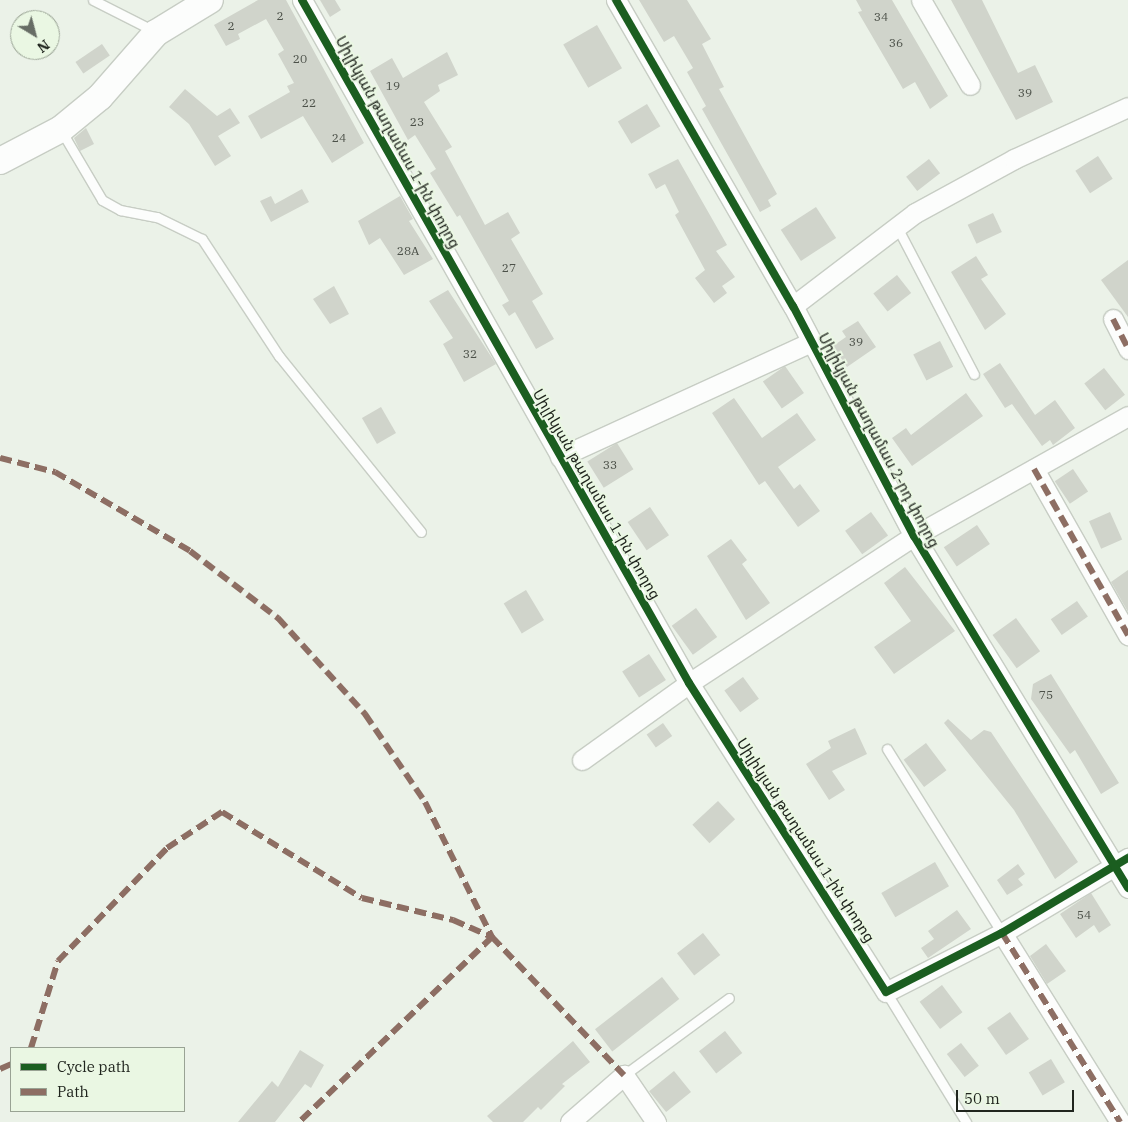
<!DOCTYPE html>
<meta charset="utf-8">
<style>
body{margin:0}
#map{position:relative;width:1128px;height:1122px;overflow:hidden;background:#ebf2e8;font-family:"IBM Plex Serif","Noto Sans Armenian",serif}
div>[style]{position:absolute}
.building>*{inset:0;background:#d0d4cb;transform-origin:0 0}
.roads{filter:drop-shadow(1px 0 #c7cdc4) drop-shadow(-1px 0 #c7cdc4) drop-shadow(0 1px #c7cdc4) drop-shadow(0 -1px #c7cdc4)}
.service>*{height:9px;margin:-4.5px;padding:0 4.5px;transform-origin:4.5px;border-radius:4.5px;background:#fcfdfc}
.minor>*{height:19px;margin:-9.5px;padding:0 9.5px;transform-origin:9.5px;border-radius:9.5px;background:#fcfdfc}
.secondary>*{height:26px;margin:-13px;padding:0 13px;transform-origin:13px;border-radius:13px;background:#fcfdfc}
.quiet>*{height:6px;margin-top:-3px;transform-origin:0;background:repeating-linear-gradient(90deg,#8d6e63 0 12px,transparent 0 18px)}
.cycleway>*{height:8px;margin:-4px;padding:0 4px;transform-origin:4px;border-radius:4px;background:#1b5e20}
span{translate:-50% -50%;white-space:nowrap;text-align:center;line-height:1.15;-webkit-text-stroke:4px #eaf7e3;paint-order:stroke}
.number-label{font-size:12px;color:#4c5149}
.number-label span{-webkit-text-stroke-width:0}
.street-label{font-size:15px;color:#20251e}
.legend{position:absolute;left:10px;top:1047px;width:175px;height:65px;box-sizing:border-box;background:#eaf7e3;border:1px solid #99a394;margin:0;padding:6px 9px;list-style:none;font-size:15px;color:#20251e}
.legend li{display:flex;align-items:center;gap:10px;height:25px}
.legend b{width:25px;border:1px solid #99a394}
.north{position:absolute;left:10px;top:10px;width:50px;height:50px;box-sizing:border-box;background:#eaf7e3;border:1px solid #99a394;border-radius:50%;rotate:143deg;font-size:14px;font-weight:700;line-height:20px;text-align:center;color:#20251e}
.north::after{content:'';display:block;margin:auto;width:18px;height:22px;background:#676d65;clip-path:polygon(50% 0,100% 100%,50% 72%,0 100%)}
.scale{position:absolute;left:956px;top:1090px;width:118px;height:22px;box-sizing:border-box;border:2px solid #20251e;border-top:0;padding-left:6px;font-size:15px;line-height:18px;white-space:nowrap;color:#20251e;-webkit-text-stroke:4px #eaf7e3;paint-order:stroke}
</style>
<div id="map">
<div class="building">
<div style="clip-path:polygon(258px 0,286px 0,364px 143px,332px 163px,303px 116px,261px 139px,248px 116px,290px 92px,287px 86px,294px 83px,278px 54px,284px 50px,266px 19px,238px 34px,240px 39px,226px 46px,214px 25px)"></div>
<div style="clip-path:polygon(320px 0,335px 0,341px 10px,330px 17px)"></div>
<div style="clip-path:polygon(639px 0,687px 0,711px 39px,702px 44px,724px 87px,719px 89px,777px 194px,768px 200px,771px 206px,760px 212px,702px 109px,706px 106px,687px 72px,693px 68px,674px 36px,664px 42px)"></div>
<div style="clip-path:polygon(856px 0,892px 0,948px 96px,930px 109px,915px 82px,903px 89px,858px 12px,862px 11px)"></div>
<div style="clip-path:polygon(951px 0,982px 0,1018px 73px,1035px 65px,1053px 102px,1016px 120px)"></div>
<div style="left:597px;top:25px;width:50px;height:39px;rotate:60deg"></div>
<div style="left:102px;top:44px;width:14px;height:32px;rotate:56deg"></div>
<div style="clip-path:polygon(447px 52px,458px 75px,438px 85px,440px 91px,424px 102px,452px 147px,445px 151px,485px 225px,508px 212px,520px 233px,511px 239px,543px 294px,532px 301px,554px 339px,536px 349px,515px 312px,509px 316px,502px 305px,509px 301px,460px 215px,457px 217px,430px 173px,436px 169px,415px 135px,408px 140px,370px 71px,392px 58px,403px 78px)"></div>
<div style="clip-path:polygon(185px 89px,217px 116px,230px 108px,240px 123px,218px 136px,231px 156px,215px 166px,189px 124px,169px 107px)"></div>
<div style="left:647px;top:104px;width:26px;height:34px;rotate:59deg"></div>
<div style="clip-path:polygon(86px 128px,94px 144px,80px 151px,74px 138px)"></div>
<div style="left:1098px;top:156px;width:27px;height:27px;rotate:57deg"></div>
<div style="clip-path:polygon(678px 159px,727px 245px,716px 251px,735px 277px,722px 286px,727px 293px,714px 303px,695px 278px,705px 270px,675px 215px,679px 212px,665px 184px,656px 189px,648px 174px)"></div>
<div style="left:929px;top:159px;width:18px;height:29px;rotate:52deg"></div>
<div style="clip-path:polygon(302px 189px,309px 202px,271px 222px,260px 201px,271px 196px,275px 204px)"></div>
<div style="clip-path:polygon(400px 196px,413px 219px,409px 221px,433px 259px,404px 275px,380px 238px,369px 245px,358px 221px)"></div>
<div style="left:816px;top:207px;width:37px;height:42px;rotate:57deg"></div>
<div style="left:993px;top:213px;width:21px;height:28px;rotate:65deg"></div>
<div style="clip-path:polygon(976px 256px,988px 275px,981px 279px,1006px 314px,985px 330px,951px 272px)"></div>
<div style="clip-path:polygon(1128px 260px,1128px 317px,1101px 280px)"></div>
<div style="left:897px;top:275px;width:23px;height:30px;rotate:52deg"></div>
<div style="clip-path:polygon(334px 286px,349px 314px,330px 324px,313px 299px)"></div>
<div style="clip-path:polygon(448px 290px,496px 364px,464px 382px,443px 344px,453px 338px,429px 301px)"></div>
<div style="clip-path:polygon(858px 321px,876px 347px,847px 367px,833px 346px,846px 337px,842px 331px)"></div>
<div style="left:940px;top:341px;width:29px;height:30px;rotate:63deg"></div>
<div style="clip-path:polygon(1000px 363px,1035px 415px,1055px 400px,1075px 428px,1053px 445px,1050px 440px,1042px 446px,1012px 404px,1005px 408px,983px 374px)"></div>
<div style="left:785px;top:366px;width:33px;height:27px;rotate:55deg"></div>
<div style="left:1104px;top:368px;width:34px;height:25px;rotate:52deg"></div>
<div style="clip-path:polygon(966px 393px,983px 416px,912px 466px,892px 438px,906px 428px,911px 435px)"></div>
<div style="clip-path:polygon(734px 398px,762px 438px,797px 413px,816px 440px,778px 467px,794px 489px,800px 484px,820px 511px,798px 527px,765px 481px,759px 485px,712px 413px)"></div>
<div style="left:381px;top:407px;width:30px;height:22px;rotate:60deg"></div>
<div style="left:617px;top:443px;width:31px;height:35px;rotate:58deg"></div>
<div style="left:1073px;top:469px;width:27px;height:22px;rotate:56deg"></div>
<div style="left:650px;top:507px;width:34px;height:27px;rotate:56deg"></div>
<div style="left:871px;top:512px;width:29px;height:32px;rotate:54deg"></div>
<div style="left:1110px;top:512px;width:30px;height:23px;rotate:66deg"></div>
<div style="left:977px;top:525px;width:23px;height:40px;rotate:56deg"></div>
<div style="clip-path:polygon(731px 539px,747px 560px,742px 564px,770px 603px,746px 620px,707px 556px)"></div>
<div style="clip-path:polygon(905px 567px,955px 631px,894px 674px,874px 647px,911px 621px,884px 583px)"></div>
<div style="clip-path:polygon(1128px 570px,1128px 612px,1111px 582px)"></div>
<div style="left:526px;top:590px;width:35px;height:26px;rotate:59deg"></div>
<div style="left:1077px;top:601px;width:19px;height:32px;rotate:55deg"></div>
<div style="left:696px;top:608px;width:36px;height:30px;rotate:54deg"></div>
<div style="left:1016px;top:618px;width:41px;height:29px;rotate:54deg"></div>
<div style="left:649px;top:654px;width:31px;height:32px;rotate:57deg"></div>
<div style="clip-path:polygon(1051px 674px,1119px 783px,1101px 794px,1075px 750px,1070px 754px,1031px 699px,1033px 684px)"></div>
<div style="left:743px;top:677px;width:27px;height:23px;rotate:54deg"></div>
<div style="clip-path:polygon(948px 719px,971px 740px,984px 730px,991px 732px,1078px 862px,1055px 879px,1014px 810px,944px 723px)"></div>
<div style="left:663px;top:723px;width:16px;height:20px;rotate:55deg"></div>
<div style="clip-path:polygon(855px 728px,867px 754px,832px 771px,845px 790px,829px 800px,806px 764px,831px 748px,828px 741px)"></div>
<div style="left:926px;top:743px;width:34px;height:28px;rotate:53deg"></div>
<div style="left:718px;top:801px;width:25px;height:35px;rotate:47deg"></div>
<div style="left:935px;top:862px;width:28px;height:62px;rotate:60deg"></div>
<div style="clip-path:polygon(1018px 864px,1025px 874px,1018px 879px,1023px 885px,1007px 895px,997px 880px)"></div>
<div style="clip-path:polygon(1091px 893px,1111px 925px,1099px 933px,1094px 925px,1076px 938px,1060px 914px)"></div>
<div style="clip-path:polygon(957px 910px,971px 929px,928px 958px,921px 948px,934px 939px,928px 931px)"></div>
<div style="left:703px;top:933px;width:28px;height:33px;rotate:52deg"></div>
<div style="clip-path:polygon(1046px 944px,1066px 971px,1047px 984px,1030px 956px)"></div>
<div style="left:662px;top:977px;width:28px;height:85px;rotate:52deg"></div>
<div style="left:942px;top:985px;width:34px;height:28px;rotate:53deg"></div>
<div style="left:1010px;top:1012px;width:33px;height:28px;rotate:55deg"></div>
<div style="left:725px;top:1031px;width:28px;height:33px;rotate:52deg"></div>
<div style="clip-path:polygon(573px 1041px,590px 1062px,562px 1084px,565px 1086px,541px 1110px,538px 1107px,523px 1122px,493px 1122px,487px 1116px)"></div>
<div style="left:961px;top:1043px;width:29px;height:18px;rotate:52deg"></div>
<div style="clip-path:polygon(300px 1050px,324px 1065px,311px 1088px,305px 1084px,275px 1122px,238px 1122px,272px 1081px,278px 1087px)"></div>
<div style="left:1051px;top:1059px;width:27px;height:26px;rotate:59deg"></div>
<div style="left:674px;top:1071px;width:27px;height:32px;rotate:51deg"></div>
</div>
<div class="roads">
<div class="service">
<div style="left:93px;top:0;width:68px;rotate:26.9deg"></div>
<div style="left:62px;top:132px;width:79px;rotate:59.5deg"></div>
<div style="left:102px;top:200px;width:21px;rotate:29deg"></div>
<div style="left:120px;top:210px;width:38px;rotate:11deg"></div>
<div style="left:157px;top:217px;width:50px;rotate:26.1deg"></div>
<div style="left:202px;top:239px;width:140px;rotate:56.7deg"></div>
<div style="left:279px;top:356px;width:226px;rotate:51.1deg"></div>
<div style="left:897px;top:227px;width:166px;rotate:62.4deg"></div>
<div style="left:887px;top:749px;width:217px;rotate:58deg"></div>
<div style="left:886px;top:992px;width:153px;rotate:58.4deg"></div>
<div style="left:624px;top:1075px;width:130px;rotate:-36.3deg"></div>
</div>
<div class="minor">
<div style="left:302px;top:0;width:785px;rotate:60.46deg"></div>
<div style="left:689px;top:683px;width:366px;rotate:57.5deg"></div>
<div style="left:886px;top:992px;width:130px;rotate:-27deg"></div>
<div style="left:1002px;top:933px;width:147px;rotate:-30.8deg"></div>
<div style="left:616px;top:0;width:354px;rotate:60deg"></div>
<div style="left:793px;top:306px;width:260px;rotate:62.3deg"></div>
<div style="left:914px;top:536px;width:412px;rotate:58.7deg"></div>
<div style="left:921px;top:0;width:98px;rotate:60deg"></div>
<div style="left:793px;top:306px;width:153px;rotate:-37.3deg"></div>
<div style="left:915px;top:213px;width:113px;rotate:-28.6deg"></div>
<div style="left:1014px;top:159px;width:125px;rotate:-24.5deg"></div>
<div style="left:1113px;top:319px;width:34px;rotate:63deg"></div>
<div style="left:560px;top:457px;width:276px;rotate:-24.6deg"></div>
<div style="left:1034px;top:469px;width:191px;rotate:60.5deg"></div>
<div style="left:582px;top:760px;width:132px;rotate:-35.7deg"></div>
<div style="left:689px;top:683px;width:269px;rotate:-33.2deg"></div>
<div style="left:914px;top:536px;width:245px;rotate:-29.3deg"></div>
<div style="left:1002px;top:933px;width:223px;rotate:58deg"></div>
<div style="left:570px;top:1122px;width:72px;rotate:-41deg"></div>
<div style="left:624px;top:1075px;width:57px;rotate:55.8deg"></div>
</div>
<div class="secondary">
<div style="left:0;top:161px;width:69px;rotate:-27.7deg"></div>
<div style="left:61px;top:129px;width:50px;rotate:-39.4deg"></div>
<div style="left:100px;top:97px;width:85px;rotate:-48.8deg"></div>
<div style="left:156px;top:33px;width:63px;rotate:-31.4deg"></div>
</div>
</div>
<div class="quiet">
<div style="left:1113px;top:319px;width:34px;rotate:63deg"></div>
<div style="left:0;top:458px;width:57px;rotate:14.3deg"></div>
<div style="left:55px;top:472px;width:156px;rotate:30.3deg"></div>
<div style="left:190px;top:551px;width:111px;rotate:37.3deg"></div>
<div style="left:278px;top:618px;width:130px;rotate:47.8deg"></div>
<div style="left:365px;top:714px;width:107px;rotate:55.7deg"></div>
<div style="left:425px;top:802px;width:151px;rotate:63.6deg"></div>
<div style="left:492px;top:937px;width:191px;rotate:46.3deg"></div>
<div style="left:1034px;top:469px;width:191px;rotate:60.5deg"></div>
<div style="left:1002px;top:933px;width:223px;rotate:58deg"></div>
<div style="left:31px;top:1048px;width:91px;rotate:-72.8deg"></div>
<div style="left:58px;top:961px;width:157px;rotate:-46deg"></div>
<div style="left:167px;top:848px;width:66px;rotate:-33.2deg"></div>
<div style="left:222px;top:812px;width:164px;rotate:31.6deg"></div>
<div style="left:362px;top:898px;width:94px;rotate:13.6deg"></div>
<div style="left:453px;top:920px;width:43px;rotate:23.6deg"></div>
<div style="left:492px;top:937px;width:267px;rotate:136.2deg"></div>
<div style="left:0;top:1069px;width:12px;rotate:-24deg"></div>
</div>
<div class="cycleway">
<div style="left:302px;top:0;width:785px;rotate:60.46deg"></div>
<div style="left:689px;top:683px;width:366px;rotate:57.5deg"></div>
<div style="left:886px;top:992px;width:130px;rotate:-27deg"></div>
<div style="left:1002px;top:933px;width:147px;rotate:-30.8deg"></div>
<div style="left:616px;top:0;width:354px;rotate:60deg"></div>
<div style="left:793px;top:306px;width:260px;rotate:62.3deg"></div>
<div style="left:914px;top:536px;width:412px;rotate:58.7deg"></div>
</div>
<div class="number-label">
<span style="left:280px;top:16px">2</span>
<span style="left:881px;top:17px">34</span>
<span style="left:231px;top:26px">2</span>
<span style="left:896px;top:43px">36</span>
<span style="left:300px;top:59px">20</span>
<span style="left:393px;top:86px">19</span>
<span style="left:1025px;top:93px">39</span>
<span style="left:309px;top:103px">22</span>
<span style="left:417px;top:122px">23</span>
<span style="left:339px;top:138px">24</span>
<span style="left:408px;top:251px">28А</span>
<span style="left:509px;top:268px">27</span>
<span style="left:856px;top:342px">39</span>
<span style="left:470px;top:354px">32</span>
<span style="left:610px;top:465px">33</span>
<span style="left:1046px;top:695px">75</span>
<span style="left:1084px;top:915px">54</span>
</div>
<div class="street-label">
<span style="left:398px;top:142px;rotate:61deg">Սիլիկյան թաղամաս 1-ին փողոց</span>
<span style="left:879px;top:440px;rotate:62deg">Սիլիկյան թաղամաս 2-րդ փողոց</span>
<span style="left:597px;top:494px;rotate:60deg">Սիլիկյան թաղամաս 1-ին փողոց</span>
<span style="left:806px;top:840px;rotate:57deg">Սիլիկյան թաղամաս 1-ին փողոց</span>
</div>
<ul class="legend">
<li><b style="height:6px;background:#1b5e20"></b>Cycle path</li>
<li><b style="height:6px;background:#8d6e63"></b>Path</li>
</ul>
<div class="north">N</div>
<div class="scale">50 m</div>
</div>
